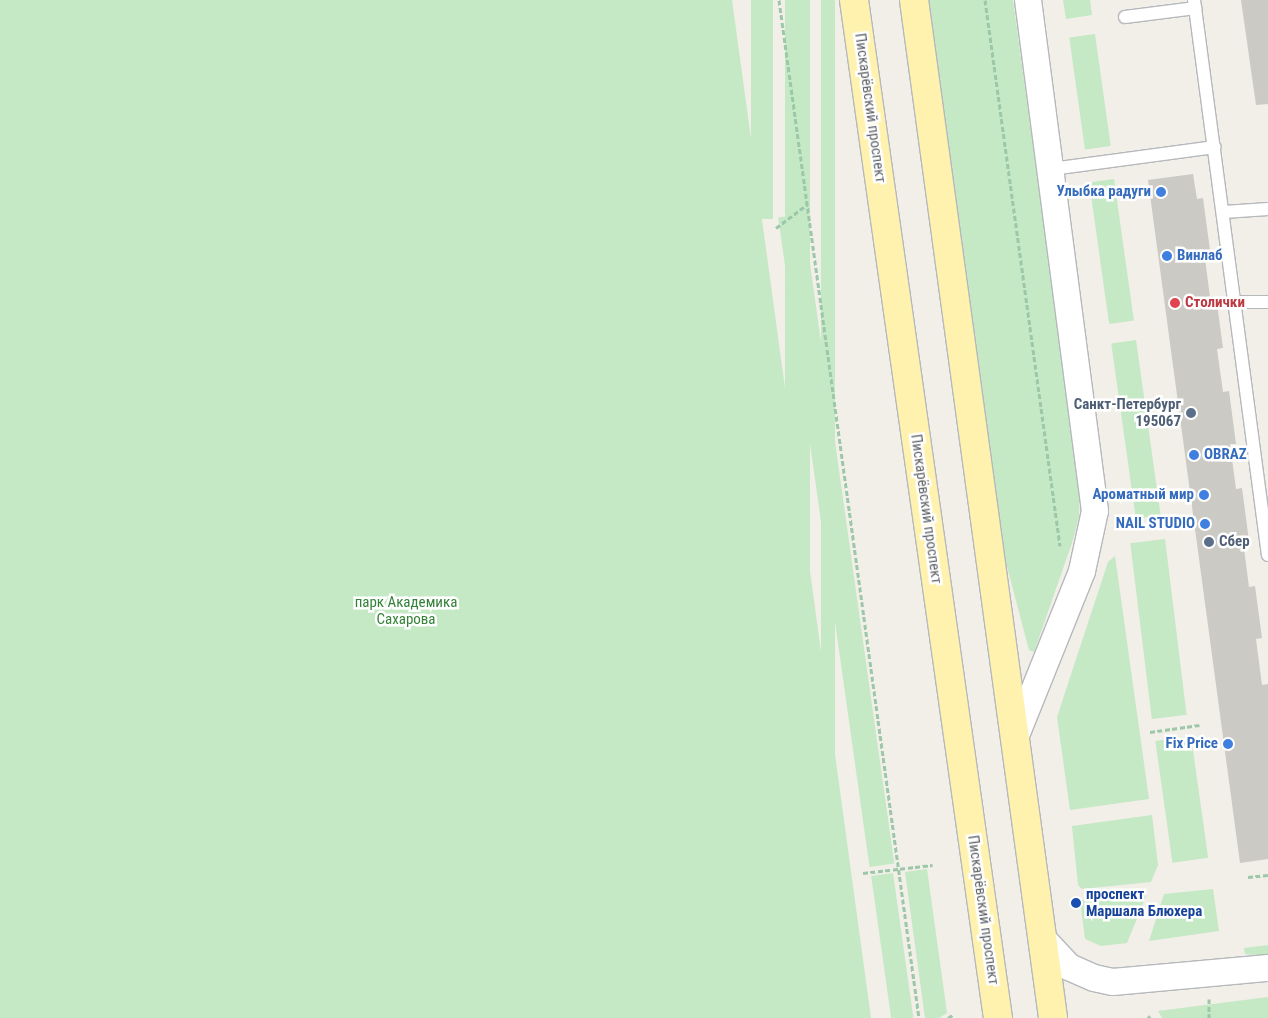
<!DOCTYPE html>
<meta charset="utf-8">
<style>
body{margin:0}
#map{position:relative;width:1268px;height:1018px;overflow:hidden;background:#f1efe8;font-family:"Roboto Condensed",sans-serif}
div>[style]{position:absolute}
.green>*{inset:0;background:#c5e8c5;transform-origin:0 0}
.building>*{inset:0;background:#cccac5}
.path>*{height:3px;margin-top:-1.5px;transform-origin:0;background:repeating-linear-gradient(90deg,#9cc7a9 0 5px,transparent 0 7.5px)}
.roads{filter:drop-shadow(1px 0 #b5b8bc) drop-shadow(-1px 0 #b5b8bc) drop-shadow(0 1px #b5b8bc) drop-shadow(0 -1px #b5b8bc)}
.service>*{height:12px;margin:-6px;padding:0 6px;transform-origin:6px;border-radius:6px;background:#fff}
.minor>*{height:26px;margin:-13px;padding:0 13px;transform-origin:13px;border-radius:13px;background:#fff}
.primary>*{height:28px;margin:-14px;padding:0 14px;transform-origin:14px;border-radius:14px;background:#fff2af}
.dots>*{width:14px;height:14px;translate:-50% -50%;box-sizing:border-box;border:2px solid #fff;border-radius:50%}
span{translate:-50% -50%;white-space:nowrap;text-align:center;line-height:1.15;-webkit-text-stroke:5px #fff;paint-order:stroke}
.street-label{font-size:15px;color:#5f6368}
.shop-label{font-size:15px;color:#366cbe;font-weight:700}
.right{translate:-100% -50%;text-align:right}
.left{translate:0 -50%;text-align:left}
.health-label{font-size:15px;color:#be3a42;font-weight:700}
.service-label{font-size:15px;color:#4e5e75;font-weight:700}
.park-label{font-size:15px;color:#348238}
.transit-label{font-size:15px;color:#164399;font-weight:700}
</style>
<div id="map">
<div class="green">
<div style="clip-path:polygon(0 0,732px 0,871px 1018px,0 1018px)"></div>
<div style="left:751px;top:0;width:22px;height:219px"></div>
<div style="left:785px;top:0;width:25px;height:871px"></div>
<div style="left:821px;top:0;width:14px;height:1028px"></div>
<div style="clip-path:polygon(928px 0,1013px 0,1080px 487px,1079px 516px,1073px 540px,1034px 652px,1029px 650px,1005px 559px)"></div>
<div style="clip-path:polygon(1063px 0,1090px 0,1092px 15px,1066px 19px)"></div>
<div style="left:1095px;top:34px;width:113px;height:26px;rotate:82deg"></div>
<div style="left:1114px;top:179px;width:143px;height:25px;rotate:82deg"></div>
<div style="left:803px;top:214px;width:656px;height:25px;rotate:82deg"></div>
<div style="left:1136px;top:340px;width:177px;height:25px;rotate:82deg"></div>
<div style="left:1165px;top:539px;width:177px;height:35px;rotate:83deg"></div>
<div style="clip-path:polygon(1115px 556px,1149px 799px,1070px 810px,1057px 717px,1108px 562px)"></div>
<div style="left:1191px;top:736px;width:123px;height:36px;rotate:82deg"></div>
<div style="clip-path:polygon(1152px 815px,1158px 865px,1151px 882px,1082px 889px,1078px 885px,1072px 826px)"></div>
<div style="clip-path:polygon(927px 869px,947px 1013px,939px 1018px,925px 1018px,905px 872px)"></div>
<div style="left:893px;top:873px;width:146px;height:22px;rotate:82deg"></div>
<div style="clip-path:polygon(1213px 889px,1219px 931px,1149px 941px,1164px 894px)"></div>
<div style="clip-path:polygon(1147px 894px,1127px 943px,1101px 946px,1085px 939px,1080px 900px)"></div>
<div style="clip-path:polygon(1268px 945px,1268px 956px,1245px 954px,1244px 948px)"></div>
<div style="clip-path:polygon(1268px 997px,1268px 1018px,1162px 1018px,1158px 1011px)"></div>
</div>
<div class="building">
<div style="clip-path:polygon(1241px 0,1268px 0,1268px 104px,1256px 105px)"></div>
<div style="clip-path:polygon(1193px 174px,1197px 199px,1203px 198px,1210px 250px,1204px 251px,1210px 297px,1216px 296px,1223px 348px,1217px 349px,1223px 392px,1229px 391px,1236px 444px,1230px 444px,1236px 489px,1242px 488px,1249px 541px,1243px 541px,1249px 587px,1255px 586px,1262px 638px,1256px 639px,1262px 685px,1268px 684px,1268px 859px,1240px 863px,1148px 180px)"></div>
</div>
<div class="path">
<div style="left:779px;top:0;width:1028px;rotate:82.17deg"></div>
<div style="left:985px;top:0;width:551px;rotate:82.18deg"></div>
<div style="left:776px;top:228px;width:39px;rotate:-37deg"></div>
<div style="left:1150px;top:732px;width:50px;rotate:-8deg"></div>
<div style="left:863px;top:873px;width:70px;rotate:-6.5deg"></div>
<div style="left:1248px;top:877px;width:20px;rotate:-6deg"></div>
<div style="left:1209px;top:999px;width:19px;rotate:90deg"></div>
<div style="left:948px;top:1018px;width:7px;rotate:-34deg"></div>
<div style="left:1148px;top:1018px;width:3px;rotate:-45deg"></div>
</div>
<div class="roads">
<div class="service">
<div style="left:1194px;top:0;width:560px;rotate:82.41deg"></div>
<div style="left:1125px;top:17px;width:71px;rotate:-7.3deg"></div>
<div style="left:1052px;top:169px;width:164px;rotate:-7.7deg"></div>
<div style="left:1224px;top:212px;width:44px;rotate:-3.9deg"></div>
<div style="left:1235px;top:302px;width:33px"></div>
</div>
<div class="minor">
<div style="left:1015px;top:738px;width:180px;rotate:-68.1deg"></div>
<div style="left:1082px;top:571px;width:61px;rotate:-77.8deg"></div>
<div style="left:1095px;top:511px;width:515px;rotate:-97.47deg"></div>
<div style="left:1043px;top:939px;width:38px;rotate:47deg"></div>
<div style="left:1069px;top:967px;width:27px;rotate:24deg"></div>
<div style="left:1094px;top:978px;width:19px;rotate:12deg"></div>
<div style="left:1113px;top:982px;width:156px;rotate:-5.2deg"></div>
</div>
<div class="primary">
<div style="left:854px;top:0;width:1028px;rotate:81.95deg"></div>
<div style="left:914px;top:0;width:1027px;rotate:82.22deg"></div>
</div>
</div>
<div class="dots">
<div style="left:1161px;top:192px;background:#3f7fe0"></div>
<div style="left:1167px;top:256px;background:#3f7fe0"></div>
<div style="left:1175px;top:303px;background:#e0444e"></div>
<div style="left:1191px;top:413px;background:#5c6f8a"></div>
<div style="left:1194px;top:455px;background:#3f7fe0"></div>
<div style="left:1204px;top:495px;background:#3f7fe0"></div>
<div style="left:1205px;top:524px;background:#3f7fe0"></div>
<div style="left:1209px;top:542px;background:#5c6f8a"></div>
<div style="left:1228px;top:744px;background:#3f7fe0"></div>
<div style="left:1076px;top:903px;background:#1a4fb4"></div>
</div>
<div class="street-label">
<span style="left:870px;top:108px;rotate:82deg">Пискарёвский проспект</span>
<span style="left:926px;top:509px;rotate:82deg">Пискарёвский проспект</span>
<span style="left:983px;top:910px;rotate:82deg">Пискарёвский проспект</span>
</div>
<div class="shop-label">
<span class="right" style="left:1151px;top:192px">Улыбка радуги</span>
<span class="left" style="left:1177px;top:256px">Винлаб</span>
<span class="left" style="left:1204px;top:455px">OBRAZ</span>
<span class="right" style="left:1194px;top:495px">Ароматный мир</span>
<span class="right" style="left:1195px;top:524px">NAIL STUDIO</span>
<span class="right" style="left:1218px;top:744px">Fix Price</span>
</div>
<div class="health-label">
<span class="left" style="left:1185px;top:303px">Столички</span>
</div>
<div class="service-label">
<span class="right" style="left:1181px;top:413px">Санкт-Петербург<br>195067</span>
<span class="left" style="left:1219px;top:542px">Сбер</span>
</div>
<div class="park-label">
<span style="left:406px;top:611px">парк Академика<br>Сахарова</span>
</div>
<div class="transit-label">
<span class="left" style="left:1086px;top:903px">проспект<br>Маршала Блюхера</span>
</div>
</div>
